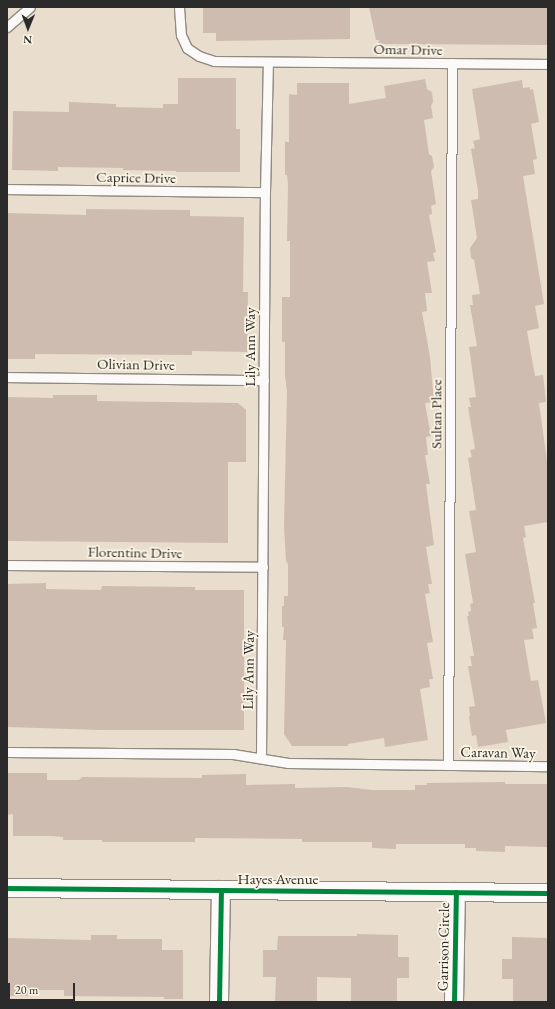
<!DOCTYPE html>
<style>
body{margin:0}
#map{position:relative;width:555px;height:1009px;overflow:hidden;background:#e9ddce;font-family:"EB Garamond",serif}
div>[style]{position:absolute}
.building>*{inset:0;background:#cfbcb0}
.roads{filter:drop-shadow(1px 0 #908a82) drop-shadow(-1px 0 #908a82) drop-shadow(0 1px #908a82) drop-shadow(0 -1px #908a82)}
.service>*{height:9px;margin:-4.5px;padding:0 4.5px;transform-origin:4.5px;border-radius:4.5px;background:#fcfaf8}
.minor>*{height:18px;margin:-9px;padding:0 9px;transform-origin:9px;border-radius:9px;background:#fcfaf8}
.cycleway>*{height:5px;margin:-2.5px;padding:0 2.5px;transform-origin:2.5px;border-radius:2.5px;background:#00873e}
span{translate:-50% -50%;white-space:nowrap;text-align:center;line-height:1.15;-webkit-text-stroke:3.5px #fcf5e5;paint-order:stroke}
.street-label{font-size:15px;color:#2b2b2b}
.frame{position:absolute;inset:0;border:8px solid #2b2b2b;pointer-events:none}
.north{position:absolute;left:8px;top:8px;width:40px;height:40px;-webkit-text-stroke:3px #fcf5e5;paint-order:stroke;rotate:181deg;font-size:11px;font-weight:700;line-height:16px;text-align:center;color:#2b2b2b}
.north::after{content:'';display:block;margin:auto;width:14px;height:18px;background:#2b2b2b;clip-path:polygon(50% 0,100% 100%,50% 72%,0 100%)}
.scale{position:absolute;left:8px;top:983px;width:67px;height:18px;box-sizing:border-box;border:2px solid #2b2b2b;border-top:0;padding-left:5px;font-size:12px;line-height:14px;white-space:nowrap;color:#2b2b2b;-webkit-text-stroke:3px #fcf5e5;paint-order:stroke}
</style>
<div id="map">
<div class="building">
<div style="clip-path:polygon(203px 7px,350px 7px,350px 39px,216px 41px,216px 33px,203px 33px)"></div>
<div style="clip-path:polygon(369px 7px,548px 7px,548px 45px,378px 44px,379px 40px,376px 40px)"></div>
<div style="clip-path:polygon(178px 78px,236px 78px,236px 129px,240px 129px,240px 172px,176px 172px,176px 171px,123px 170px,123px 168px,58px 167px,58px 171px,12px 170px,13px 111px,69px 112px,69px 102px,116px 104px,116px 107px,163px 108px,163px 104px,178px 104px)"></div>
<div style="clip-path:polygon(425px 79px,427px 89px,432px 92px,433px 102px,431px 106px,433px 118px,424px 120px,429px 154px,432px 156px,434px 167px,431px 171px,436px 204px,431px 206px,432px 214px,429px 215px,436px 252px,433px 253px,435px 261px,427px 262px,432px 293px,425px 293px,427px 311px,422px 312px,430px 357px,434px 402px,425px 403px,431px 436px,426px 437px,428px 455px,425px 455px,430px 484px,426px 484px,434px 545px,426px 547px,432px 584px,428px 584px,430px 593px,425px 594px,433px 642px,427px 643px,433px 679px,429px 679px,430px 687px,420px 689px,428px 740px,385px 747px,384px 738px,348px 744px,348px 746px,292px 746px,284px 734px,286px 640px,283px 640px,284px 627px,282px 627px,282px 606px,284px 606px,284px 596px,288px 596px,288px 564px,286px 561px,284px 526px,287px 391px,285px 377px,285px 342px,282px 342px,282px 297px,290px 297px,290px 241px,287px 241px,288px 185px,287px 175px,285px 175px,285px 142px,289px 142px,289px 94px,297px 95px,297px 83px,349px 83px,349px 104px,386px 98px,384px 86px)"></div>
<div style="clip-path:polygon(522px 80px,523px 88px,530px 87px,530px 90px,533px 89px,539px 122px,531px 124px,537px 159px,533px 160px,535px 174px,523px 176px,544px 304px,535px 306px,539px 328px,527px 331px,535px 376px,543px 375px,546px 402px,539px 403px,548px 468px,548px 522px,524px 526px,526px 537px,523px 538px,535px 603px,533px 603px,537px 628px,532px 629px,534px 639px,524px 640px,531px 681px,538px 680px,546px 723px,506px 730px,508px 742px,478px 747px,476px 735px,472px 736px,469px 717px,470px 716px,469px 707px,475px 706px,468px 666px,472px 666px,470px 656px,474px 656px,467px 616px,469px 616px,468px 612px,471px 611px,470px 604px,473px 603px,465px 554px,476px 552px,469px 511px,476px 510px,468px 458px,472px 457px,470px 450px,475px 449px,468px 407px,471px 407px,469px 398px,476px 397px,469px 347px,477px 346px,470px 305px,473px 305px,472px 295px,480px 294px,474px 260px,471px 258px,470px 248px,477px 238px,471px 200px,478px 199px,478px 191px,471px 149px,475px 148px,473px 141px,480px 139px,472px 89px)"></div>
<div style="clip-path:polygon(86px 209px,190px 210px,190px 216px,244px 217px,243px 292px,248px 292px,247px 352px,192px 351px,192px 355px,35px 354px,35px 359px,7px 359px,7px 213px,86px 215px)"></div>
<div style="clip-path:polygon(53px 395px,97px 395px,97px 401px,238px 403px,246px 410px,246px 462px,228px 462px,228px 543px,7px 541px,7px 397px,53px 398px)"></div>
<div style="clip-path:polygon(46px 583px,46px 589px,101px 590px,102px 586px,195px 587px,195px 590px,244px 590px,244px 730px,101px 730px,7px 727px,7px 584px)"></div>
<div style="clip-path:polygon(7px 773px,47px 773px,47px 780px,79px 780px,82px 777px,202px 778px,202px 775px,246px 774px,246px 785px,295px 784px,295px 788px,347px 787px,372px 790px,415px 790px,415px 785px,427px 785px,427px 783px,505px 782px,505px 784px,548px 784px,548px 847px,505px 846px,505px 852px,476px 851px,476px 848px,465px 848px,465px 844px,396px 844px,396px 849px,372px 848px,372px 842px,302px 842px,302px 839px,195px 838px,195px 842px,102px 842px,102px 840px,63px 840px,63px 837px,52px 836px,13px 836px,13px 814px,7px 815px)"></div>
<div style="clip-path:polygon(357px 934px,398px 935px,398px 957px,409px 957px,409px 978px,397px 978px,397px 1002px,351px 1002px,351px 978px,317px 977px,317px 1002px,275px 1002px,276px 977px,263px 977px,263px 950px,277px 950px,278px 936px,357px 936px)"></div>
<div style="clip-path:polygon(91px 935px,117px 935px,117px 939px,162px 939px,162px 950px,183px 950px,183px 999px,164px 999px,164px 997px,64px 996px,64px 990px,29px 990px,29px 996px,7px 996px,7px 938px,91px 940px)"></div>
<div style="clip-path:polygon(512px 937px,548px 938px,548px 1002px,513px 1002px,513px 979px,502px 979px,502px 959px,512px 959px)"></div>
</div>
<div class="roads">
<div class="service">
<div style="left:179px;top:7px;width:28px;rotate:86deg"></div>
<div style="left:181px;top:35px;width:14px;rotate:65deg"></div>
<div style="left:187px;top:48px;width:14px;rotate:34deg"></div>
<div style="left:199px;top:56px;width:16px;rotate:18deg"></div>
<div style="left:214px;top:61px;width:334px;rotate:0.5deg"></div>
<div style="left:7px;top:27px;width:30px;rotate:-41deg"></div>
<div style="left:7px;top:189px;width:258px;rotate:0.7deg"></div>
<div style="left:7px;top:377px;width:257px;rotate:0.7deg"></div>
<div style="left:7px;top:565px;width:256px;rotate:0.4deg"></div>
<div style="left:7px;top:752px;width:226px;rotate:0.5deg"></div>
<div style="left:233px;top:754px;width:56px;rotate:9.3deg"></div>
<div style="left:288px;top:763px;width:260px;rotate:0.7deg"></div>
<div style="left:261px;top:758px;width:566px;rotate:-89.6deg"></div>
<div style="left:265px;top:192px;width:130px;rotate:-88.7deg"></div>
<div style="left:448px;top:765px;width:702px;rotate:-89.67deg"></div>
</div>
<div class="minor">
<div style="left:7px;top:888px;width:541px;rotate:0.53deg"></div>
<div style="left:219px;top:1002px;width:112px;rotate:-89deg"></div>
<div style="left:454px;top:1002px;width:110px;rotate:-89deg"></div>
</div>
</div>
<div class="cycleway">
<div style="left:7px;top:888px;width:541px;rotate:0.53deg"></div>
<div style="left:219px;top:1002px;width:112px;rotate:-89deg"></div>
<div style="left:454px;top:1002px;width:110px;rotate:-89deg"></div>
</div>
<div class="street-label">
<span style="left:408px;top:49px;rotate:1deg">Omar Drive</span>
<span style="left:136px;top:177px;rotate:1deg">Caprice Drive</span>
<span style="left:250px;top:347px;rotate:-90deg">Lily Ann Way</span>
<span style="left:136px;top:364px;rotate:1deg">Olivian Drive</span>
<span style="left:436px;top:414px;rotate:-90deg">Sultan Place</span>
<span style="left:135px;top:552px;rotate:1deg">Florentine Drive</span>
<span style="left:248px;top:670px;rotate:-89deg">Lily Ann Way</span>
<span style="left:498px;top:752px;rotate:1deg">Caravan Way</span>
<span style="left:278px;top:879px">Hayes Avenue</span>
<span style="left:443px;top:947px;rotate:-89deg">Garrison Circle</span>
</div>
<div class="frame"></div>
<div class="north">N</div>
<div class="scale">20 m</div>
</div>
